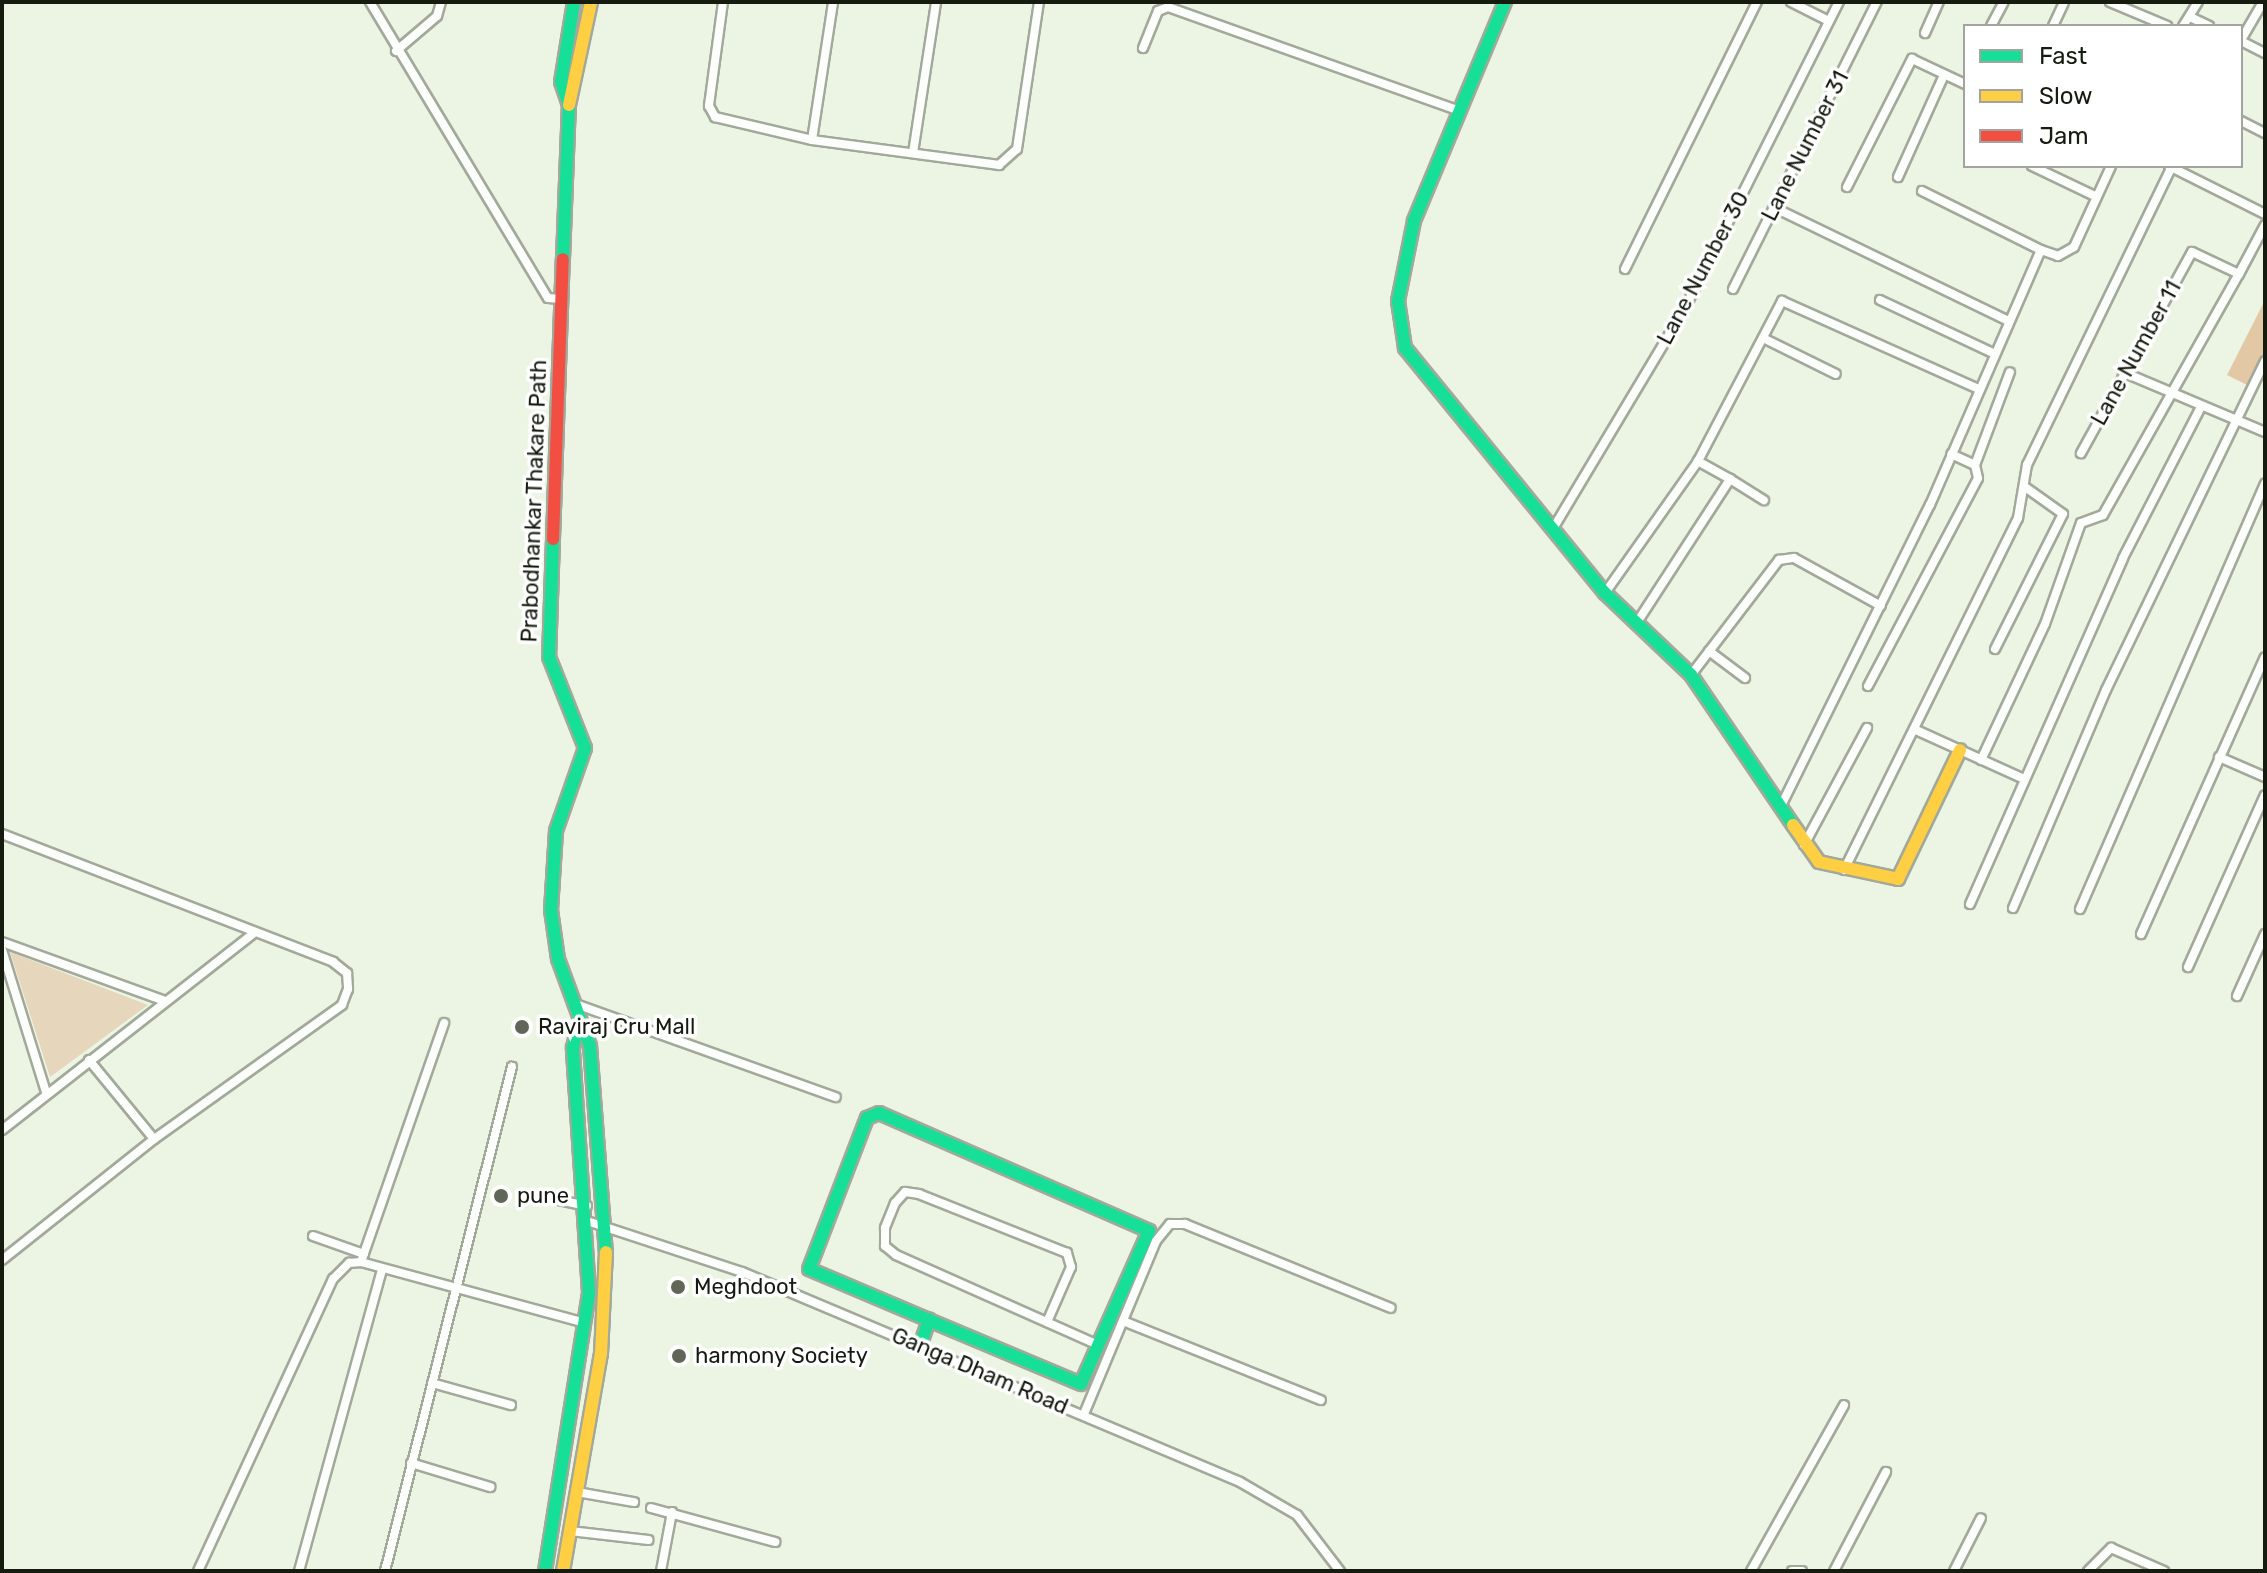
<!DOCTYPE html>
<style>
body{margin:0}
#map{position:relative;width:2267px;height:1573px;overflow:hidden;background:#ecf5e3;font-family:Rubik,sans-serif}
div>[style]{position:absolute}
.green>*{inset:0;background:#e5d6bc}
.forest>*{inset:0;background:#e2c8a4}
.roads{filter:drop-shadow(2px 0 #a2a99b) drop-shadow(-2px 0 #a2a99b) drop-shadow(0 2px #a2a99b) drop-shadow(0 -2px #a2a99b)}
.street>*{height:8px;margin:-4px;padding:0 4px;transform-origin:4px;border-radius:4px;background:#fcfefb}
.fast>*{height:12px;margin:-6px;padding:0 6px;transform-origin:6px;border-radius:6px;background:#16e098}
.slow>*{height:12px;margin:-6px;padding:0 6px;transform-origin:6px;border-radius:6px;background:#ffcf43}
.jam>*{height:12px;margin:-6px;padding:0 6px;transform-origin:6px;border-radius:6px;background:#f24e42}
.dots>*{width:22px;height:22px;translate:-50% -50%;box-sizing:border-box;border:4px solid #fff;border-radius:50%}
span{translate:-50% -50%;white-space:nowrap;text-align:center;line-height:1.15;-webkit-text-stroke:7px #fff;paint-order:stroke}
.street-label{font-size:22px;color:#151b0f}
.poi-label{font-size:22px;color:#151b0f}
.left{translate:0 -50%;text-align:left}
.frame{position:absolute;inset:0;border:4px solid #151b0f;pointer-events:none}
.legend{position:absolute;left:1963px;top:24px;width:280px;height:144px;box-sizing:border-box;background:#fff;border:2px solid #a1a49f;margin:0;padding:10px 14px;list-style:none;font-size:24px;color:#151b0f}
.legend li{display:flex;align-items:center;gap:16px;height:40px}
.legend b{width:40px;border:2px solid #a1a49f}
</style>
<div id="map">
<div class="green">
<div style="clip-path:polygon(10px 952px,148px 1005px,50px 1077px)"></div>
</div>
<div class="forest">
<div style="clip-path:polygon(2265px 300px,2265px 359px,2251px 387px,2227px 375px)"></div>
</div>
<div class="roads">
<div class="street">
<div style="left:370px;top:2px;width:345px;rotate:59deg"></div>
<div style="left:548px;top:298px;width:13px;rotate:4deg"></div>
<div style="left:723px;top:2px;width:105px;rotate:97.7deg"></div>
<div style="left:709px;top:106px;width:13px;rotate:61deg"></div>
<div style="left:715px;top:117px;width:100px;rotate:13.3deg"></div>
<div style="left:812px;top:140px;width:189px;rotate:7.6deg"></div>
<div style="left:999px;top:165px;width:24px;rotate:-42deg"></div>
<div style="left:1017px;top:149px;width:149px;rotate:-81.5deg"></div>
<div style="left:1791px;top:2px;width:42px;rotate:26.6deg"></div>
<div style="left:2110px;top:2px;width:62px;rotate:22.8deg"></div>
<div style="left:2190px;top:17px;width:21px;rotate:25deg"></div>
<div style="left:1991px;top:26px;width:27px;rotate:-62deg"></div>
<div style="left:2053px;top:26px;width:26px;rotate:-65deg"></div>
<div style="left:2183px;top:26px;width:28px;rotate:-58deg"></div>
<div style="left:1925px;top:33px;width:34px;rotate:-66deg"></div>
<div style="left:2241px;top:40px;width:44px;rotate:-59.9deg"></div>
<div style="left:2241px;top:41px;width:27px;rotate:27deg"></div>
<div style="left:1143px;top:48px;width:40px;rotate:-68deg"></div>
<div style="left:1158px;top:11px;width:11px;rotate:-22deg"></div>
<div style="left:1168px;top:7px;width:307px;rotate:19.6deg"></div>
<div style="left:396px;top:51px;width:54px;rotate:-40.5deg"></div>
<div style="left:437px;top:16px;width:15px;rotate:-74deg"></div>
<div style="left:2241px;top:121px;width:27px;rotate:27deg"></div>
<div style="left:812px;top:140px;width:140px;rotate:-81.3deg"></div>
<div style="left:913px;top:153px;width:153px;rotate:-81.3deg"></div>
<div style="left:2032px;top:166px;width:70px;rotate:25.5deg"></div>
<div style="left:2169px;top:166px;width:107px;rotate:26.6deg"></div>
<div style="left:1898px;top:177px;width:112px;rotate:-65.7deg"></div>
<div style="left:1847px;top:187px;width:144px;rotate:-63.1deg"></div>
<div style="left:1912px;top:59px;width:59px;rotate:25.3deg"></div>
<div style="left:1922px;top:191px;width:133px;rotate:26.4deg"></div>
<div style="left:1775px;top:208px;width:258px;rotate:25.8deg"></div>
<div style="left:1625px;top:269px;width:298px;rotate:-63.7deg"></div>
<div style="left:2239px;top:274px;width:55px;rotate:-62deg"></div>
<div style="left:1733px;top:289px;width:321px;rotate:-63.4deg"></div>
<div style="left:1880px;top:300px;width:125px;rotate:25.1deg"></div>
<div style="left:1763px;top:338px;width:81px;rotate:26.3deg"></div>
<div style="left:2123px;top:372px;width:154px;rotate:22.9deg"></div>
<div style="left:1975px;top:465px;width:99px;rotate:-69.4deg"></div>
<div style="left:1730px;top:479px;width:40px;rotate:32deg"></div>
<div style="left:1554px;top:527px;width:253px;rotate:-59.1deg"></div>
<div style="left:1684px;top:310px;width:345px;rotate:-63.3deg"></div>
<div style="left:1605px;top:593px;width:161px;rotate:-54.8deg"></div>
<div style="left:1698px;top:461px;width:181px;rotate:-62.3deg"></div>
<div style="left:1782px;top:301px;width:216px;rotate:24.1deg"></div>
<div style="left:1636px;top:624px;width:173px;rotate:-57deg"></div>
<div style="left:1730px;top:479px;width:37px;rotate:-151deg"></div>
<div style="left:1995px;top:649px;width:151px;rotate:-63.3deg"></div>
<div style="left:2063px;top:514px;width:47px;rotate:-144.6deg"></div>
<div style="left:1709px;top:651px;width:45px;rotate:36.9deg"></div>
<div style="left:1691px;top:675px;width:145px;rotate:-52.6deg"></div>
<div style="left:1779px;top:560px;width:15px;rotate:-8deg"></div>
<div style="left:1794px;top:558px;width:99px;rotate:28.9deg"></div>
<div style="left:1868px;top:686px;width:235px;rotate:-62.1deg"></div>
<div style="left:1978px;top:478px;width:13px;rotate:-103deg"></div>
<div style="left:1975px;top:465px;width:26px;rotate:-155deg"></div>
<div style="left:1916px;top:730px;width:116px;rotate:24.4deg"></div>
<div style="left:2219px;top:757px;width:50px;rotate:23.5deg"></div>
<div style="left:1981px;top:760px;width:150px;rotate:-64.8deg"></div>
<div style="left:2045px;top:624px;width:107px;rotate:-70.4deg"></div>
<div style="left:2081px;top:523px;width:23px;rotate:-20deg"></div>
<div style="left:2103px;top:515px;width:277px;rotate:-60.6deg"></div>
<div style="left:2239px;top:274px;width:52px;rotate:-154.9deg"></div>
<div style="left:2192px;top:252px;width:230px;rotate:118.9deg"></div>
<div style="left:1781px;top:806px;width:336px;rotate:-63.7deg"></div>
<div style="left:1930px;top:505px;width:278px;rotate:-66.5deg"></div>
<div style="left:2041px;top:250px;width:18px;rotate:19deg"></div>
<div style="left:2058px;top:256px;width:18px;rotate:-29deg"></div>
<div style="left:2074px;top:247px;width:89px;rotate:-65.4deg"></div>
<div style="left:2px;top:834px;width:355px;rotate:21.1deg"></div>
<div style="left:333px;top:962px;width:18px;rotate:38deg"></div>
<div style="left:347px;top:973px;width:16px;rotate:86deg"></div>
<div style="left:348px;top:989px;width:17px;rotate:111deg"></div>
<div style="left:342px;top:1005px;width:231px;rotate:144.5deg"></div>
<div style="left:154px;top:1139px;width:194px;rotate:141.5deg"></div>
<div style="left:1804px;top:845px;width:133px;rotate:-61.7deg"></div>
<div style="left:1844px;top:870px;width:393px;rotate:-63.7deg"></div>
<div style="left:2018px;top:518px;width:54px;rotate:-80.4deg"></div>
<div style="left:2027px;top:465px;width:332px;rotate:-64.1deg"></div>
<div style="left:1970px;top:904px;width:378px;rotate:-66.1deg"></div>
<div style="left:2123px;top:558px;width:170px;rotate:-62.7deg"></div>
<div style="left:2013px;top:908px;width:237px;rotate:-66.9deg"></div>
<div style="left:2106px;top:690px;width:365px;rotate:-64.2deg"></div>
<div style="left:2080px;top:909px;width:464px;rotate:-66.5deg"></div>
<div style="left:2141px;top:934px;width:303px;rotate:-65.9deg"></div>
<div style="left:2px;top:942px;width:173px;rotate:19.9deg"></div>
<div style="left:2px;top:950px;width:149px;rotate:72.8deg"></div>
<div style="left:2188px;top:967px;width:188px;rotate:-65.9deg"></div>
<div style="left:2237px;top:996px;width:68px;rotate:-65.7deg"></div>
<div style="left:573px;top:1003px;width:279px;rotate:19.7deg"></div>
<div style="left:89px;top:1060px;width:102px;rotate:50.6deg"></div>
<div style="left:2px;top:1130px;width:318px;rotate:-38deg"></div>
<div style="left:540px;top:1196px;width:48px;rotate:12deg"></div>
<div style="left:590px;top:1222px;width:160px;rotate:18.2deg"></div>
<div style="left:742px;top:1272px;width:540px;rotate:22.86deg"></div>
<div style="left:1240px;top:1482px;width:66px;rotate:30.1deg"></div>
<div style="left:1297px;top:1515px;width:71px;rotate:52.5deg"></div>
<div style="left:313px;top:1236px;width:54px;rotate:19.4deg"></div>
<div style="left:361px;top:1262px;width:233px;rotate:15.2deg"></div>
<div style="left:1123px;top:1321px;width:213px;rotate:21.8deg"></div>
<div style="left:1047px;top:1322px;width:60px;rotate:-66.4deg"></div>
<div style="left:1071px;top:1267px;width:15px;rotate:-106deg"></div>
<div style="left:1067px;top:1253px;width:159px;rotate:-158.3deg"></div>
<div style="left:919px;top:1194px;width:14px;rotate:-172deg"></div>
<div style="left:905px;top:1192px;width:15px;rotate:132deg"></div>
<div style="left:895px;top:1203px;width:27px;rotate:112deg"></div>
<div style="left:885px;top:1228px;width:18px;rotate:90deg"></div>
<div style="left:885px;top:1246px;width:14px;rotate:39deg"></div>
<div style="left:896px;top:1255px;width:221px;rotate:24deg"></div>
<div style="left:432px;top:1383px;width:82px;rotate:15.6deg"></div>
<div style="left:1084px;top:1414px;width:187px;rotate:-67.4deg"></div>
<div style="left:1156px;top:1241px;width:22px;rotate:-51deg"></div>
<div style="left:1170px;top:1224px;width:15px"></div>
<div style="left:1185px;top:1224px;width:222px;rotate:22.2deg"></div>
<div style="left:411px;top:1463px;width:83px;rotate:16.9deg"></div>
<div style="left:577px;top:1492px;width:58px;rotate:10deg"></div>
<div style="left:651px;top:1508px;width:129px;rotate:15.3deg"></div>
<div style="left:570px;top:1531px;width:79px;rotate:6.6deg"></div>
<div style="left:198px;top:1571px;width:322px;rotate:-65.2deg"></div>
<div style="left:333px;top:1279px;width:23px;rotate:-45deg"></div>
<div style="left:349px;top:1263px;width:12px;rotate:-5deg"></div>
<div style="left:361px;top:1262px;width:253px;rotate:-70.8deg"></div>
<div style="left:299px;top:1571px;width:313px;rotate:-74.6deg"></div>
<div style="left:385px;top:1571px;width:520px;rotate:-75.86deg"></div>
<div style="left:661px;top:1571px;width:60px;rotate:-79.4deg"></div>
<div style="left:1751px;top:1571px;width:190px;rotate:-60.7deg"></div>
<div style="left:1792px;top:1571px;width:10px"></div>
<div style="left:1834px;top:1571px;width:112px;rotate:-62.3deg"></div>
<div style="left:1954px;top:1571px;width:59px;rotate:-63deg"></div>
<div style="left:2088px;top:1571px;width:33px;rotate:-45deg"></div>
<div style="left:2111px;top:1548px;width:58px;rotate:23.5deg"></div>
</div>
<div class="fast">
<div style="left:1505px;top:2px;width:237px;rotate:112.6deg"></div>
<div style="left:1414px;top:221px;width:82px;rotate:101.3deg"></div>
<div style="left:1398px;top:301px;width:48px;rotate:81.5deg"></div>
<div style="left:1405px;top:348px;width:316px;rotate:50.8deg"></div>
<div style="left:1605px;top:593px;width:119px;rotate:43.6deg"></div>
<div style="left:1691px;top:675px;width:181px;rotate:55.8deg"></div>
<div style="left:563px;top:259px;width:154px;rotate:-87.8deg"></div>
<div style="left:569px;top:105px;width:24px;rotate:-109deg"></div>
<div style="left:561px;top:82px;width:81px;rotate:-80.8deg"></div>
<div style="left:553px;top:539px;width:118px;rotate:91.9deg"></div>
<div style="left:549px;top:657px;width:98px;rotate:68.4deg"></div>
<div style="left:585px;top:748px;width:88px;rotate:109.3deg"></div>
<div style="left:556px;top:831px;width:79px;rotate:93.6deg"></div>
<div style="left:551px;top:910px;width:49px;rotate:81.9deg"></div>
<div style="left:558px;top:959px;width:93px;rotate:69.8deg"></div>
<div style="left:590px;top:1046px;width:207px;rotate:85.6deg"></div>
<div style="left:920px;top:1346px;width:28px;rotate:-71deg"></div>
<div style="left:929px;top:1320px;width:130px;rotate:-157deg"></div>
<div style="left:809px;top:1269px;width:162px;rotate:-69deg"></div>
<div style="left:867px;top:1118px;width:13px;rotate:-23deg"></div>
<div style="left:879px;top:1113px;width:295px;rotate:23.6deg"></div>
<div style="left:1149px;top:1231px;width:167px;rotate:114deg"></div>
<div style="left:1081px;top:1384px;width:165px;rotate:-157.2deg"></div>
<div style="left:545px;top:1571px;width:282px;rotate:-81deg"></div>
<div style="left:589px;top:1292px;width:245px;rotate:-93.8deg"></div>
<div style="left:573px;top:1048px;width:23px;rotate:-77deg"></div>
</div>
<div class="slow">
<div style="left:569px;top:105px;width:105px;rotate:-77.9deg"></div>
<div style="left:1793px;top:825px;width:45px;rotate:54.9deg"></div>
<div style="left:1819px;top:862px;width:81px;rotate:12.1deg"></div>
<div style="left:1898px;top:879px;width:143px;rotate:-64.3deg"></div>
<div style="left:563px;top:1571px;width:220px;rotate:-80.1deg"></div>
<div style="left:601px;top:1354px;width:102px;rotate:-87.2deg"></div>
</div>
<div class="jam">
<div style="left:553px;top:539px;width:280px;rotate:-88deg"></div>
</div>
</div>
<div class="dots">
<div style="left:522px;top:1027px;background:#606759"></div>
<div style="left:501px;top:1196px;background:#606759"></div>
<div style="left:678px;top:1287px;background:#606759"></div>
<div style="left:679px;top:1356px;background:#606759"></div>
</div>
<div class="street-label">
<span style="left:1805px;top:146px;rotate:-63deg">Lane Number 31</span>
<span style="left:1703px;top:268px;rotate:-62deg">Lane Number 30</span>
<span style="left:2136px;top:353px;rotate:-61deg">Lane Number 11</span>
<span style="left:534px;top:501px;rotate:-88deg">Prabodhankar Thakare Path</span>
<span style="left:980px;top:1371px;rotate:23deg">Ganga Dham Road</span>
</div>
<div class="poi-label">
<span class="left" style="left:538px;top:1027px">Raviraj Cru Mall</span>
<span class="left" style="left:517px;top:1196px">pune</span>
<span class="left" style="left:694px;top:1287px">Meghdoot</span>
<span class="left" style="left:695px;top:1356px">harmony Society</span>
</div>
<div class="frame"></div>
<ul class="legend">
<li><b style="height:10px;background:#16e098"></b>Fast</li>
<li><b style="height:10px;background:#ffcf43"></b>Slow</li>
<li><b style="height:10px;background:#f24e42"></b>Jam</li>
</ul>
</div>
